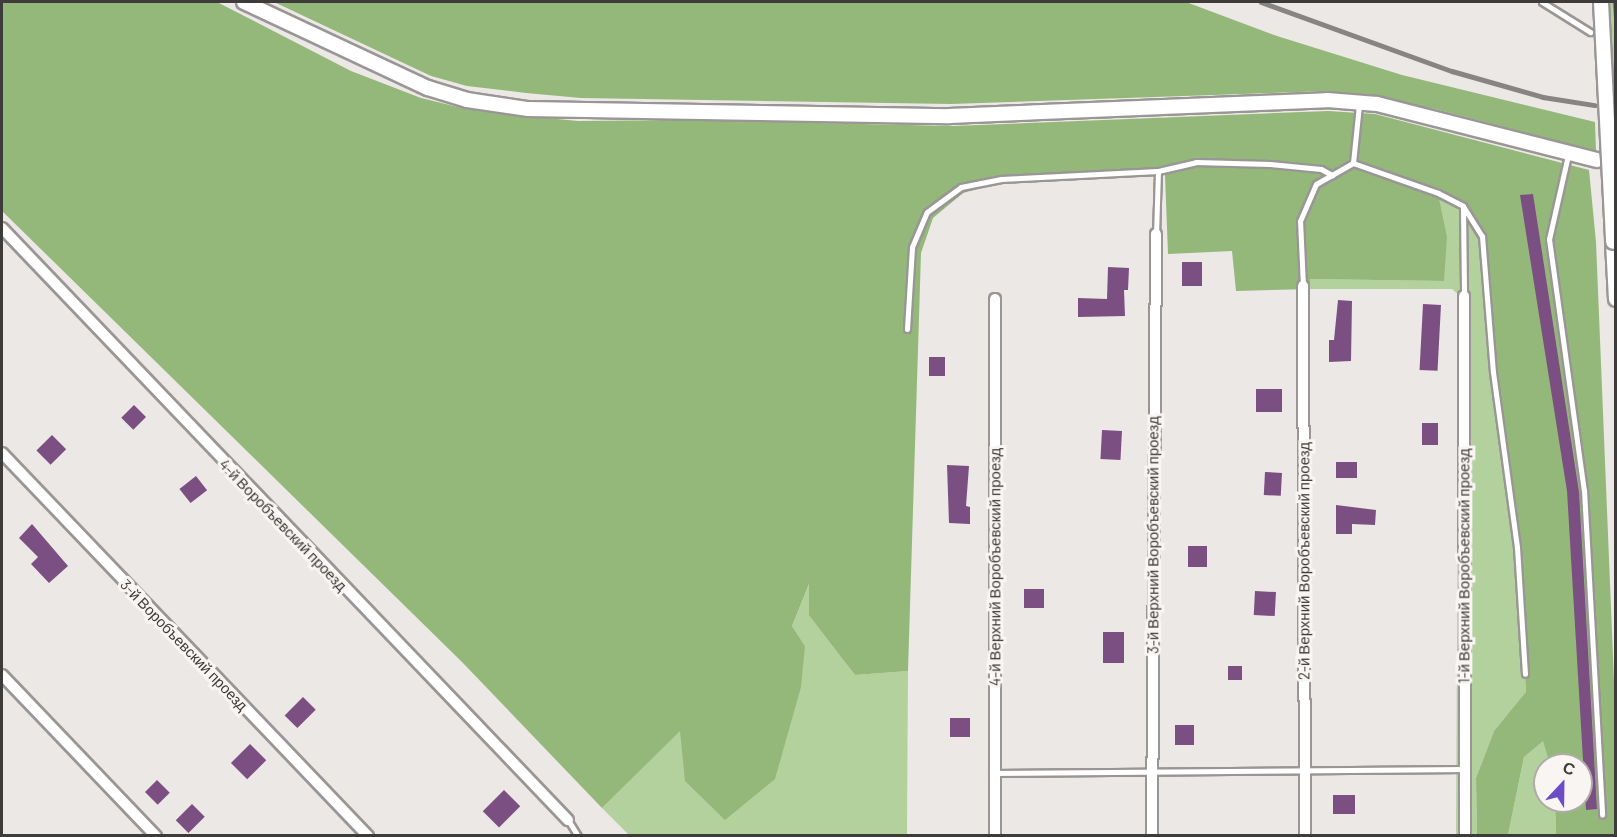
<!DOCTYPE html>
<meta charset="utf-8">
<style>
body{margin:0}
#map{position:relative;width:1617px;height:837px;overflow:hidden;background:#ece8e6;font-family:Barlow,sans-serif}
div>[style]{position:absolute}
.green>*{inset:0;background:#b3d19d}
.forest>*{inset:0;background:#94b879}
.building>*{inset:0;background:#7c4f82;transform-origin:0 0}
.roads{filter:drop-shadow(2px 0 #9a9695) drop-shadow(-2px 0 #9a9695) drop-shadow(0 2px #9a9695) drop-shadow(0 -2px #9a9695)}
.service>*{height:5px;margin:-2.5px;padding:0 2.5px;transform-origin:2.5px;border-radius:2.5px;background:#fff}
.minor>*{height:10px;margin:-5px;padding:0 5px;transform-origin:5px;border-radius:5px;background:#fff}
.tertiary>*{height:14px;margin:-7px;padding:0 7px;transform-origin:7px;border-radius:7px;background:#fff}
.tram>*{height:1.5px;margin:-0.75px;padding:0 0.75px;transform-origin:0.75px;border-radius:0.75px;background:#878583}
.rail>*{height:4.5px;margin:-2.25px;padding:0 2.25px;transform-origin:2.25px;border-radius:2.25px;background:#878583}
.bridges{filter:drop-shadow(2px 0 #9a9695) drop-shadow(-2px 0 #9a9695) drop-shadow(0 2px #9a9695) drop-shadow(0 -2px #9a9695)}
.tertiary-bridge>*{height:14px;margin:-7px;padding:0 7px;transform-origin:7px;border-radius:7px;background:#fff}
span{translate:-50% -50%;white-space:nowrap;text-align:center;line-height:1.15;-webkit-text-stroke:6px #f9f5f3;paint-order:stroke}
.street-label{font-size:15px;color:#3d3c3b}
.frame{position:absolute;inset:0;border:3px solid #3d3c3b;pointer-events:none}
.north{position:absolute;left:1533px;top:753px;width:60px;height:60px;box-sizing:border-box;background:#f9f5f3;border:2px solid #aeaba9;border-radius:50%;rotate:22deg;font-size:16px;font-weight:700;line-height:24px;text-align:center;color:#3d3c3b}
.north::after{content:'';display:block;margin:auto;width:21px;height:27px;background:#6c4dc7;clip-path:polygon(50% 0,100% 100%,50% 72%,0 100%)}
</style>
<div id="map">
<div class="green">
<div style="clip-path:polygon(1609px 2px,1615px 2px,1615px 122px)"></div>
<div style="clip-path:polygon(1438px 193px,1463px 206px,1482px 236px,1517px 547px,1526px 693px,1494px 731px,1476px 778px,1477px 835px,1456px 835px,1459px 295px,1452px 289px,1310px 289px,1309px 279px,1444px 281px)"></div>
<div style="clip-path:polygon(810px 582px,835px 648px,855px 675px,908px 671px,907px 835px,629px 835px,602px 808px,680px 730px,805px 646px,792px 626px)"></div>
<div style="clip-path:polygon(1543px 740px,1550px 765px,1545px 765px,1545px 801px,1555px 801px,1556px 835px,1508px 835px,1524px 757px)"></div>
</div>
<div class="forest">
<div style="clip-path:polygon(2px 2px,217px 2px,351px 71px,421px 98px,466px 109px,526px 116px,578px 121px,686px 120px,953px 126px,1328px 111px,1375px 114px,1589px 170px,1596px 242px,1615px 705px,1615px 835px,1556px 835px,1555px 801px,1581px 801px,1581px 765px,1550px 765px,1543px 741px,1524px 757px,1508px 835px,1477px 835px,1476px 778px,1494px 731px,1526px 692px,1517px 547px,1493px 372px,1482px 236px,1463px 206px,1438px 194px,1447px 237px,1444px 281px,1310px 279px,1310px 289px,1236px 291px,1232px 251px,1168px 254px,1165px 175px,995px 184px,963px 193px,933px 218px,921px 253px,908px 671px,855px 675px,809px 615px,809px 584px,792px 626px,805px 646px,801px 687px,775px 779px,725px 820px,685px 781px,680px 731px,602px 808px,462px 662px,2px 211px)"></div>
<div style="clip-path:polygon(274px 2px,1186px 2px,1277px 36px,1402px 75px,1595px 122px,1596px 151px,1435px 109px,1331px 91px,951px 104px,581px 98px,526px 93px,467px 86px,431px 76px)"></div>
</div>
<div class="building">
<div style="clip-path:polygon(1533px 194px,1579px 492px,1597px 809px,1586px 810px,1567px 491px,1520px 195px)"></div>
<div style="left:1182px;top:262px;width:20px;height:24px"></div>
<div style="clip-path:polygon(1108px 267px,1129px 268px,1128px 290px,1124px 290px,1125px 316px,1078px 317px,1078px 298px,1107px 299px)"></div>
<div style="clip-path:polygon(1338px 300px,1352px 301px,1351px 361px,1329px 362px,1329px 340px,1334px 340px)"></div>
<div style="left:1423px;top:304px;width:18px;height:66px;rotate:3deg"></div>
<div style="left:945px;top:357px;width:19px;height:16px;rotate:90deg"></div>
<div style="left:1256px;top:389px;width:26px;height:23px"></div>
<div style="left:134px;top:405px;width:17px;height:18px;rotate:45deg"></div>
<div style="left:1438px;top:423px;width:22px;height:16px;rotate:90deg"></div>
<div style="left:1102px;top:430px;width:20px;height:29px;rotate:3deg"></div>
<div style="left:52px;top:435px;width:20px;height:22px;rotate:45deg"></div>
<div style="left:1357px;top:462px;width:16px;height:21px;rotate:90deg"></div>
<div style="clip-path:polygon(947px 465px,969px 466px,966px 506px,970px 507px,970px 524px,949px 523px)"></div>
<div style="left:1265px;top:472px;width:17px;height:23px;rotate:3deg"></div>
<div style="left:196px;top:476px;width:18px;height:21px;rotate:52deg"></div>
<div style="clip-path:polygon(1336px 505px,1376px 510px,1375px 525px,1352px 524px,1352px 534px,1336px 534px)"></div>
<div style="clip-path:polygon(32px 524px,68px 566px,49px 583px,31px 564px,38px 557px,19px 538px)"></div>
<div style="left:1188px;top:546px;width:19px;height:21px"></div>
<div style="left:1044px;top:589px;width:19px;height:20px;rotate:90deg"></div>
<div style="left:1255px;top:591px;width:21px;height:24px;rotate:3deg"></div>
<div style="left:1103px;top:632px;width:21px;height:31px"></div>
<div style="left:1228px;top:666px;width:14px;height:14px"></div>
<div style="left:303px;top:697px;width:18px;height:26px;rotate:45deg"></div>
<div style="left:950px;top:718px;width:20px;height:19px"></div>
<div style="left:1175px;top:725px;width:19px;height:20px"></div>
<div style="left:250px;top:744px;width:23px;height:27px;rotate:45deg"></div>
<div style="left:157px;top:780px;width:18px;height:17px;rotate:45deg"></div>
<div style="left:504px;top:790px;width:23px;height:30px;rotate:45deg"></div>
<div style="left:1333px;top:795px;width:22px;height:19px"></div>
<div style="left:192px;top:804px;width:18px;height:23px;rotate:45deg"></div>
</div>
<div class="roads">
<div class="service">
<div style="left:1542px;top:2px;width:57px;rotate:32deg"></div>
<div style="left:1568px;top:155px;width:86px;rotate:102.7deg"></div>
<div style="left:1549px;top:239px;width:253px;rotate:82.1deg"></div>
<div style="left:1584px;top:490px;width:325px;rotate:86.8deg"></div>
<div style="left:1353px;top:163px;width:58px;rotate:-84.1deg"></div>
<div style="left:1158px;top:171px;width:39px;rotate:-13deg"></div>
<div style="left:1196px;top:162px;width:74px;rotate:1.5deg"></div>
<div style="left:1270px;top:164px;width:51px;rotate:5.6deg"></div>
<div style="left:1321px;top:169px;width:13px;rotate:29deg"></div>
<div style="left:1463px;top:208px;width:88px;rotate:89.3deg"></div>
<div style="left:1303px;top:286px;width:65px;rotate:-92.6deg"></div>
<div style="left:1300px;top:221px;width:40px;rotate:-66.6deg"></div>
<div style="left:1316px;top:184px;width:43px;rotate:-29.6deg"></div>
<div style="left:1353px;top:163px;width:90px;rotate:19.4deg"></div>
<div style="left:1438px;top:193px;width:28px;rotate:27deg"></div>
<div style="left:1463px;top:206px;width:36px;rotate:58deg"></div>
<div style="left:1482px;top:236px;width:136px;rotate:85.4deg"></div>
<div style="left:1493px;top:372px;width:177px;rotate:82.2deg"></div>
<div style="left:1517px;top:547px;width:127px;rotate:86.4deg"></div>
<div style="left:907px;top:329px;width:82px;rotate:-86.5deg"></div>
<div style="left:912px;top:247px;width:38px;rotate:-67deg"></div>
<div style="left:927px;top:212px;width:42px;rotate:-36.3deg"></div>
<div style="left:961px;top:187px;width:41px;rotate:-11.3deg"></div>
<div style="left:1001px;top:179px;width:157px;rotate:-2.9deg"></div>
<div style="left:1158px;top:171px;width:63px;rotate:91.8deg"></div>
<div style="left:996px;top:773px;width:469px;rotate:-0.5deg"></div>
<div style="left:568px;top:820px;width:19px;rotate:58deg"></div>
</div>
<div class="minor">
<div style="left:2px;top:228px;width:819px;rotate:46.29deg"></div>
<div style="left:1303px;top:286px;width:550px;rotate:89.79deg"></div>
<div style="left:1464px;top:296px;width:540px;rotate:89.89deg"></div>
<div style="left:995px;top:299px;width:537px;rotate:90deg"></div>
<div style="left:2px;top:453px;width:530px;rotate:46.3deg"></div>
<div style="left:2px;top:675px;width:223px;rotate:46.3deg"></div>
<div style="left:1152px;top:836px;width:602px;rotate:-89.62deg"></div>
</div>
<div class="tertiary">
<div style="left:244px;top:2px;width:203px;rotate:25.1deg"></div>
<div style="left:428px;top:88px;width:41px;rotate:17.1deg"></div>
<div style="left:467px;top:100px;width:62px;rotate:8.4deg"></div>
<div style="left:528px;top:109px;width:421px;rotate:1deg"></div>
<div style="left:949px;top:116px;width:378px;rotate:-2.4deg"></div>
<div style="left:1327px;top:100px;width:50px;rotate:4.6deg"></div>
<div style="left:1377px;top:104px;width:227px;rotate:14.3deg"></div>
<div style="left:1613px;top:242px;width:57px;rotate:87deg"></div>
</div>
</div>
<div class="tram">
<div style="left:1614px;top:2px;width:22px;rotate:85deg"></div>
</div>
<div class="rail">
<div style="left:1261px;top:2px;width:203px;rotate:19.9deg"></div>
<div style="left:1452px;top:71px;width:95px;rotate:15.9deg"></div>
<div style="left:1543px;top:97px;width:52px;rotate:8.9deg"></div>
</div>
<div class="bridges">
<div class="tertiary-bridge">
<div style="left:1601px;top:2px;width:240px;rotate:87.1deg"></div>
</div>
</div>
<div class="street-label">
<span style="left:283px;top:525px;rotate:46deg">4-й Воробъевский проезд</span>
<span style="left:1153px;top:535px;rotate:-90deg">3-й Верхний Воробъевский проезд</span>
<span style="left:1304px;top:561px;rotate:-90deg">2-й Верхний Воробъевский проезд</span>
<span style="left:1464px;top:566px;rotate:-90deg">1-й Верхний Воробъевский проезд</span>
<span style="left:995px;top:567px;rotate:-90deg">4-й Верхний Воробъевский проезд</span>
<span style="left:184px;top:645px;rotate:46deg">3-й Воробъевский проезд</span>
</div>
<div class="frame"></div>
<div class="north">С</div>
</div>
